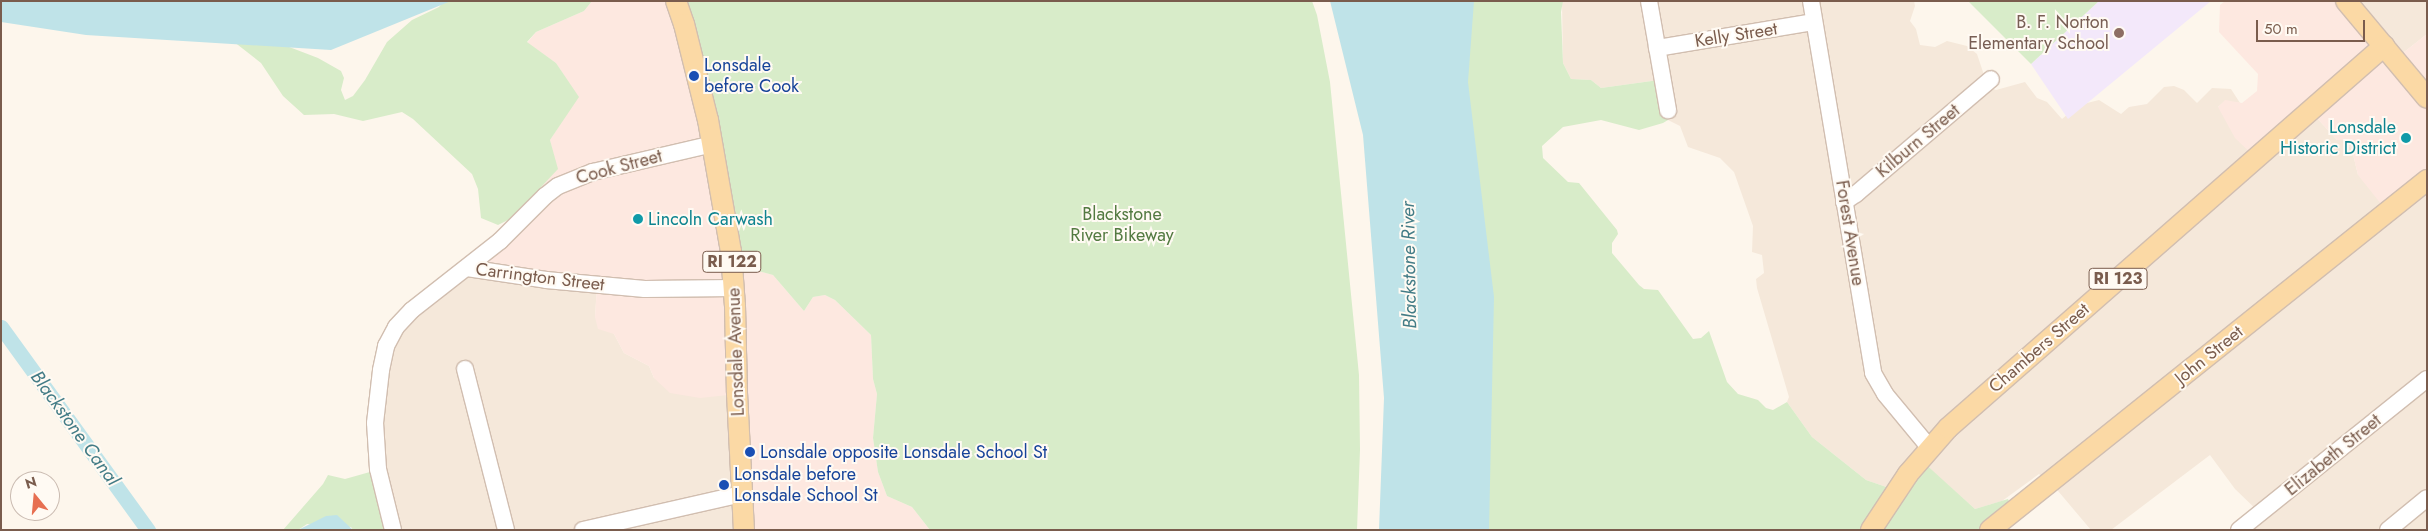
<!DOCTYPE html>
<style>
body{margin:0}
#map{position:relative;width:2428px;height:531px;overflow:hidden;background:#fdf6ec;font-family:Jost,sans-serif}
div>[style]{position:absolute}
.residential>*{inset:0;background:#f5e8da}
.commercial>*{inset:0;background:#fde8e0}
.education>*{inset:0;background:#f3e8fa}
.green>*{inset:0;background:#d8ecc9}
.water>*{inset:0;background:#bfe3e8}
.canal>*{height:15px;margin:-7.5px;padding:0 7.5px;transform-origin:7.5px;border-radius:7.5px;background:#bfe3e8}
.roads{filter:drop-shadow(1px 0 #d1beb0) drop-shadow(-1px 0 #d1beb0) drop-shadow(0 1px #d1beb0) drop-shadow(0 -1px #d1beb0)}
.minor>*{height:16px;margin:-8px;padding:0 8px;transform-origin:8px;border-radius:8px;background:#fff}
.major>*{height:20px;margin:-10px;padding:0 10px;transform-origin:10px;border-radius:10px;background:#fbd9a5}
.dots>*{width:14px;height:14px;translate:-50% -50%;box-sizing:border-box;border:2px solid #fffaf3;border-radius:50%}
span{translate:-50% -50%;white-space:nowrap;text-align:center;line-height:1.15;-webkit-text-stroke:4px #fffaf3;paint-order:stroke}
.shield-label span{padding:1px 4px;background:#fffaf3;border:1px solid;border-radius:4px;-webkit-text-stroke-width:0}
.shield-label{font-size:16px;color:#7a5c4d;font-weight:700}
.education-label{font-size:18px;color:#785e54}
.right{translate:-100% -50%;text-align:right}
.street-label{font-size:18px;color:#7a5c4d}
.transit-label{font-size:18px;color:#164399}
.left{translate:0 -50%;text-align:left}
.culture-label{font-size:18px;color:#0d838f}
.park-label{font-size:18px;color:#537a41}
.water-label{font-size:19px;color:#437c86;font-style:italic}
.frame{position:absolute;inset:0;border:2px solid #7a5c4d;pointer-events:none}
.north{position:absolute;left:10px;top:471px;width:50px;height:50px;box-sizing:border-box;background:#fffaf3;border:1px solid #cabbb1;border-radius:50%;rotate:343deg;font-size:14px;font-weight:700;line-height:20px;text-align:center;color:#7a5c4d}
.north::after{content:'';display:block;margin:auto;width:18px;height:22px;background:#e76f51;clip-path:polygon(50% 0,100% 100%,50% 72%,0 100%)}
.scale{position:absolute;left:2256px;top:20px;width:109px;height:22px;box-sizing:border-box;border:2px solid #7a5c4d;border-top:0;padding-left:6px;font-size:15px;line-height:18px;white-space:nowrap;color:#7a5c4d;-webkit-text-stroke:4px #fffaf3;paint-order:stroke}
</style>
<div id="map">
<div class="residential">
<div style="clip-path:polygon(1914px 1px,1915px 6px,1910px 21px,1916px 29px,1920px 45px,1935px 47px,1947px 41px,1967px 46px,1977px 54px,1988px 87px,1996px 90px,2025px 82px,2037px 98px,2047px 102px,2062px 119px,2079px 105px,2099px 100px,2121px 114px,2129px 107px,2147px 104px,2164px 87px,2174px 86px,2184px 90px,2197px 103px,2212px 88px,2231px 89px,2240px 103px,2225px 101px,2218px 107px,2316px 117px,2337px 140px,2345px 140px,2352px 150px,2358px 175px,2427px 178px,2427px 530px,2246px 530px,2261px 514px,2235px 489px,2210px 455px,2111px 530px,2091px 530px,2053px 485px,2039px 474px,2002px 501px,1975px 509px,1922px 462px,1895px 490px,1866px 480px,1812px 437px,1787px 402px,1789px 397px,1757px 288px,1756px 279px,1764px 273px,1762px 255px,1752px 252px,1753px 226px,1734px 172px,1720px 158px,1688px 147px,1680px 126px,1668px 120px,1662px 83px,1659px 80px,1601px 88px,1591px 80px,1571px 79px,1563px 63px,1562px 2px)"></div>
<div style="clip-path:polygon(2343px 1px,2427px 1px,2427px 34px,2394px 60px)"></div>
<div style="clip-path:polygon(497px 244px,597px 286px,595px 317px,614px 334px,624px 353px,649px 366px,654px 378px,738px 394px,745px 530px,392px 530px,387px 515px,379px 388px,399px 330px)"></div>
</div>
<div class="commercial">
<div style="clip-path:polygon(592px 1px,677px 1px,737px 274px,758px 271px,773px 275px,804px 311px,813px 297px,825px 295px,835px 300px,871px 335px,873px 379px,877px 394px,873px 438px,878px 472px,887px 496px,912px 507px,930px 530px,745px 530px,738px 394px,700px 398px,670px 393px,654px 378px,649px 366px,624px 353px,614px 334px,598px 329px,595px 317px,597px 286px,476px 268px,512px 218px,557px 169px,550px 140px,578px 97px,556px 63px,527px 43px,536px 32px,584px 11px)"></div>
<div style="clip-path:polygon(2225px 1px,2343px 1px,2394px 60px,2427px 34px,2427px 178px,2385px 209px,2358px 175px,2352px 150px,2345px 140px,2337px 140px,2316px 117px,2259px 161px,2235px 138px,2218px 107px,2225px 100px,2242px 103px,2257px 91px,2258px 74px,2219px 32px,2220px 5px)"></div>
</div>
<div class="education">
<div style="clip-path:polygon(2099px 1px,2211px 1px,2068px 119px,2031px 64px)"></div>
</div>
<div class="green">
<div style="clip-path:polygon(444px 1px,592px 1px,584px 11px,536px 32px,527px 42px,556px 63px,579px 97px,550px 140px,558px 169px,512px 218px,498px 225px,481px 218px,478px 189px,472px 174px,413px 119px,402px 112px,363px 121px,334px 114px,304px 115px,283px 96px,261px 63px,215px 27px,234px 26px,318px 58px,341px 71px,344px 78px,341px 90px,345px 100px,353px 96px,365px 80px,387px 42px,412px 20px,439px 7px)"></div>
<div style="clip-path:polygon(677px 1px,1312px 1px,1317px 15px,1330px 82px,1359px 375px,1360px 450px,1357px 530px,930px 530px,912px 507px,887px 496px,878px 472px,873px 438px,877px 394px,873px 379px,871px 335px,835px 300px,825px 295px,813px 297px,804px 311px,773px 275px,758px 271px,737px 274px)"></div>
<div style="clip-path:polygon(1460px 1px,1563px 1px,1561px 12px,1563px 63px,1571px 79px,1591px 80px,1601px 88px,1659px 80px,1662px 83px,1668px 120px,1663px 123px,1639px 130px,1601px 120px,1563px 127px,1542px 146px,1543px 158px,1568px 182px,1579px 183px,1617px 230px,1618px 234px,1612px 243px,1612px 253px,1639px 285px,1644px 289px,1658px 290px,1693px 339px,1701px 338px,1709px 331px,1727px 382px,1738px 394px,1758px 400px,1766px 408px,1773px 410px,1787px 402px,1812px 437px,1866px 480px,1895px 490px,1922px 461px,1975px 509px,2008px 499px,2012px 508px,1987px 530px,1479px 530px)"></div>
<div style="clip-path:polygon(1968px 1px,2099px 1px,2031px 64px)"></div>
<div style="clip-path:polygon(377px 470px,392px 530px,353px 530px,351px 527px,307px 524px,298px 530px,283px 530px,323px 484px,328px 475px,345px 479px)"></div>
</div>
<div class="water">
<div style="clip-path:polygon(1px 1px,451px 1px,331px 50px,86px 35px,1px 22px)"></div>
<div style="clip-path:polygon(1330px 1px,1474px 1px,1468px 82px,1494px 297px,1489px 530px,1379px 530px,1384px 398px,1363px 135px)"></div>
<div style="clip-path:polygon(337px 515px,353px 530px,298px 530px,326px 516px)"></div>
</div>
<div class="canal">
<div style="left:1px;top:327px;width:251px;rotate:54.1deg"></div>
</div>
<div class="roads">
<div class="minor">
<div style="left:1649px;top:1px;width:111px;rotate:80.1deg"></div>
<div style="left:1811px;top:1px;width:377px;rotate:80.5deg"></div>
<div style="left:1873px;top:373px;width:24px;rotate:60deg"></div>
<div style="left:1885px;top:394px;width:69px;rotate:50.3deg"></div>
<div style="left:1657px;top:48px;width:159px;rotate:-9.4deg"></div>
<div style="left:1844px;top:202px;width:14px;rotate:-34deg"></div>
<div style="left:1856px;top:194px;width:177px;rotate:-40.4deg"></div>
<div style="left:467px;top:268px;width:80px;rotate:8.6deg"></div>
<div style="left:546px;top:280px;width:99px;rotate:5.2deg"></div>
<div style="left:645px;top:289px;width:89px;rotate:-0.6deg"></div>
<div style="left:465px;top:369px;width:166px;rotate:75.7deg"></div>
<div style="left:393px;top:530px;width:63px;rotate:-103.8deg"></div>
<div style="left:378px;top:469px;width:46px;rotate:-93.7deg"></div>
<div style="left:375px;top:423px;width:53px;rotate:-83.5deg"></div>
<div style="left:381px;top:370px;width:25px;rotate:-78deg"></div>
<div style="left:386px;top:346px;width:21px;rotate:-62deg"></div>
<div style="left:396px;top:327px;width:23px;rotate:-47deg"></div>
<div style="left:412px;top:310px;width:112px;rotate:-38.1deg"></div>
<div style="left:500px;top:241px;width:64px;rotate:-45deg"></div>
<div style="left:545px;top:196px;width:16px;rotate:-38deg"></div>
<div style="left:558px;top:186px;width:38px;rotate:-22deg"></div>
<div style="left:593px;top:172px;width:123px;rotate:-13.1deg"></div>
<div style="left:583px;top:530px;width:163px;rotate:-12.8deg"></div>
<div style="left:2239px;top:530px;width:241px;rotate:-38.8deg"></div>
<div style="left:2388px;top:530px;width:50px;rotate:-39.4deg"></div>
</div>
<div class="major">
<div style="left:676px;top:1px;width:24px;rotate:71deg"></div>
<div style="left:684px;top:24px;width:99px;rotate:76deg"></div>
<div style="left:708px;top:120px;width:134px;rotate:80.1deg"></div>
<div style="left:731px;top:252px;width:54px;rotate:85.8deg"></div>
<div style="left:735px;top:306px;width:87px;rotate:88.7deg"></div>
<div style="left:737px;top:393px;width:137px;rotate:87.1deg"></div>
<div style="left:2346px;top:1px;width:126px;rotate:50.1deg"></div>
<div style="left:1871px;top:530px;width:67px;rotate:-56.5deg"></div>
<div style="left:1908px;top:474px;width:61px;rotate:-49deg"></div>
<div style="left:1948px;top:428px;width:580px;rotate:-41.22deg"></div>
<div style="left:1990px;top:530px;width:560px;rotate:-38.69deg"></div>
</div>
</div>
<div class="dots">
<div style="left:2119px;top:33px;background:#8d6e63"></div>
<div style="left:694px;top:76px;background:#1a4fb4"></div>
<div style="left:2406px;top:138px;background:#0f9aa8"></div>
<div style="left:638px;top:219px;background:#0f9aa8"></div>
<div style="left:750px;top:452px;background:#1a4fb4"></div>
<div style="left:724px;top:485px;background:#1a4fb4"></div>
</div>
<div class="shield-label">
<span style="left:732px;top:262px">RI 122</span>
<span style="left:2118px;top:279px">RI 123</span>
</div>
<div class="education-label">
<span class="right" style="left:2109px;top:33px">B. F. Norton<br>Elementary School</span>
</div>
<div class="street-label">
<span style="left:1736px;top:35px;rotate:-9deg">Kelly Street</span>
<span style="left:1918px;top:141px;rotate:-40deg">Kilburn Street</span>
<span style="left:619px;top:167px;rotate:-15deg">Cook Street</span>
<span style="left:1850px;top:233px;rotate:81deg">Forest Avenue</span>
<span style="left:540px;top:277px;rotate:7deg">Carrington Street</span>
<span style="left:2039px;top:348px;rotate:-41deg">Chambers Street</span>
<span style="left:736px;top:352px;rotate:-92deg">Lonsdale Avenue</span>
<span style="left:2209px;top:355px;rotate:-39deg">John Street</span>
<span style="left:2333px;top:455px;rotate:-39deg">Elizabeth Street</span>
</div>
<div class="transit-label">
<span class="left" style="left:704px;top:76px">Lonsdale<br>before Cook</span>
<span class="left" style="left:760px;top:452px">Lonsdale opposite Lonsdale School St</span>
<span class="left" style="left:734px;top:485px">Lonsdale before<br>Lonsdale School St</span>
</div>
<div class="culture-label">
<span class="right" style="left:2396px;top:138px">Lonsdale<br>Historic District</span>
<span class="left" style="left:648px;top:219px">Lincoln Carwash</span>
</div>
<div class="park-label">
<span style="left:1122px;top:225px">Blackstone<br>River Bikeway</span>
</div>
<div class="water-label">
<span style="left:1409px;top:265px;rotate:-91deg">Blackstone River</span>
<span style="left:75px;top:428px;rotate:54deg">Blackstone Canal</span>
</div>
<div class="frame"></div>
<div class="north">N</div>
<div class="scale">50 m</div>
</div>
